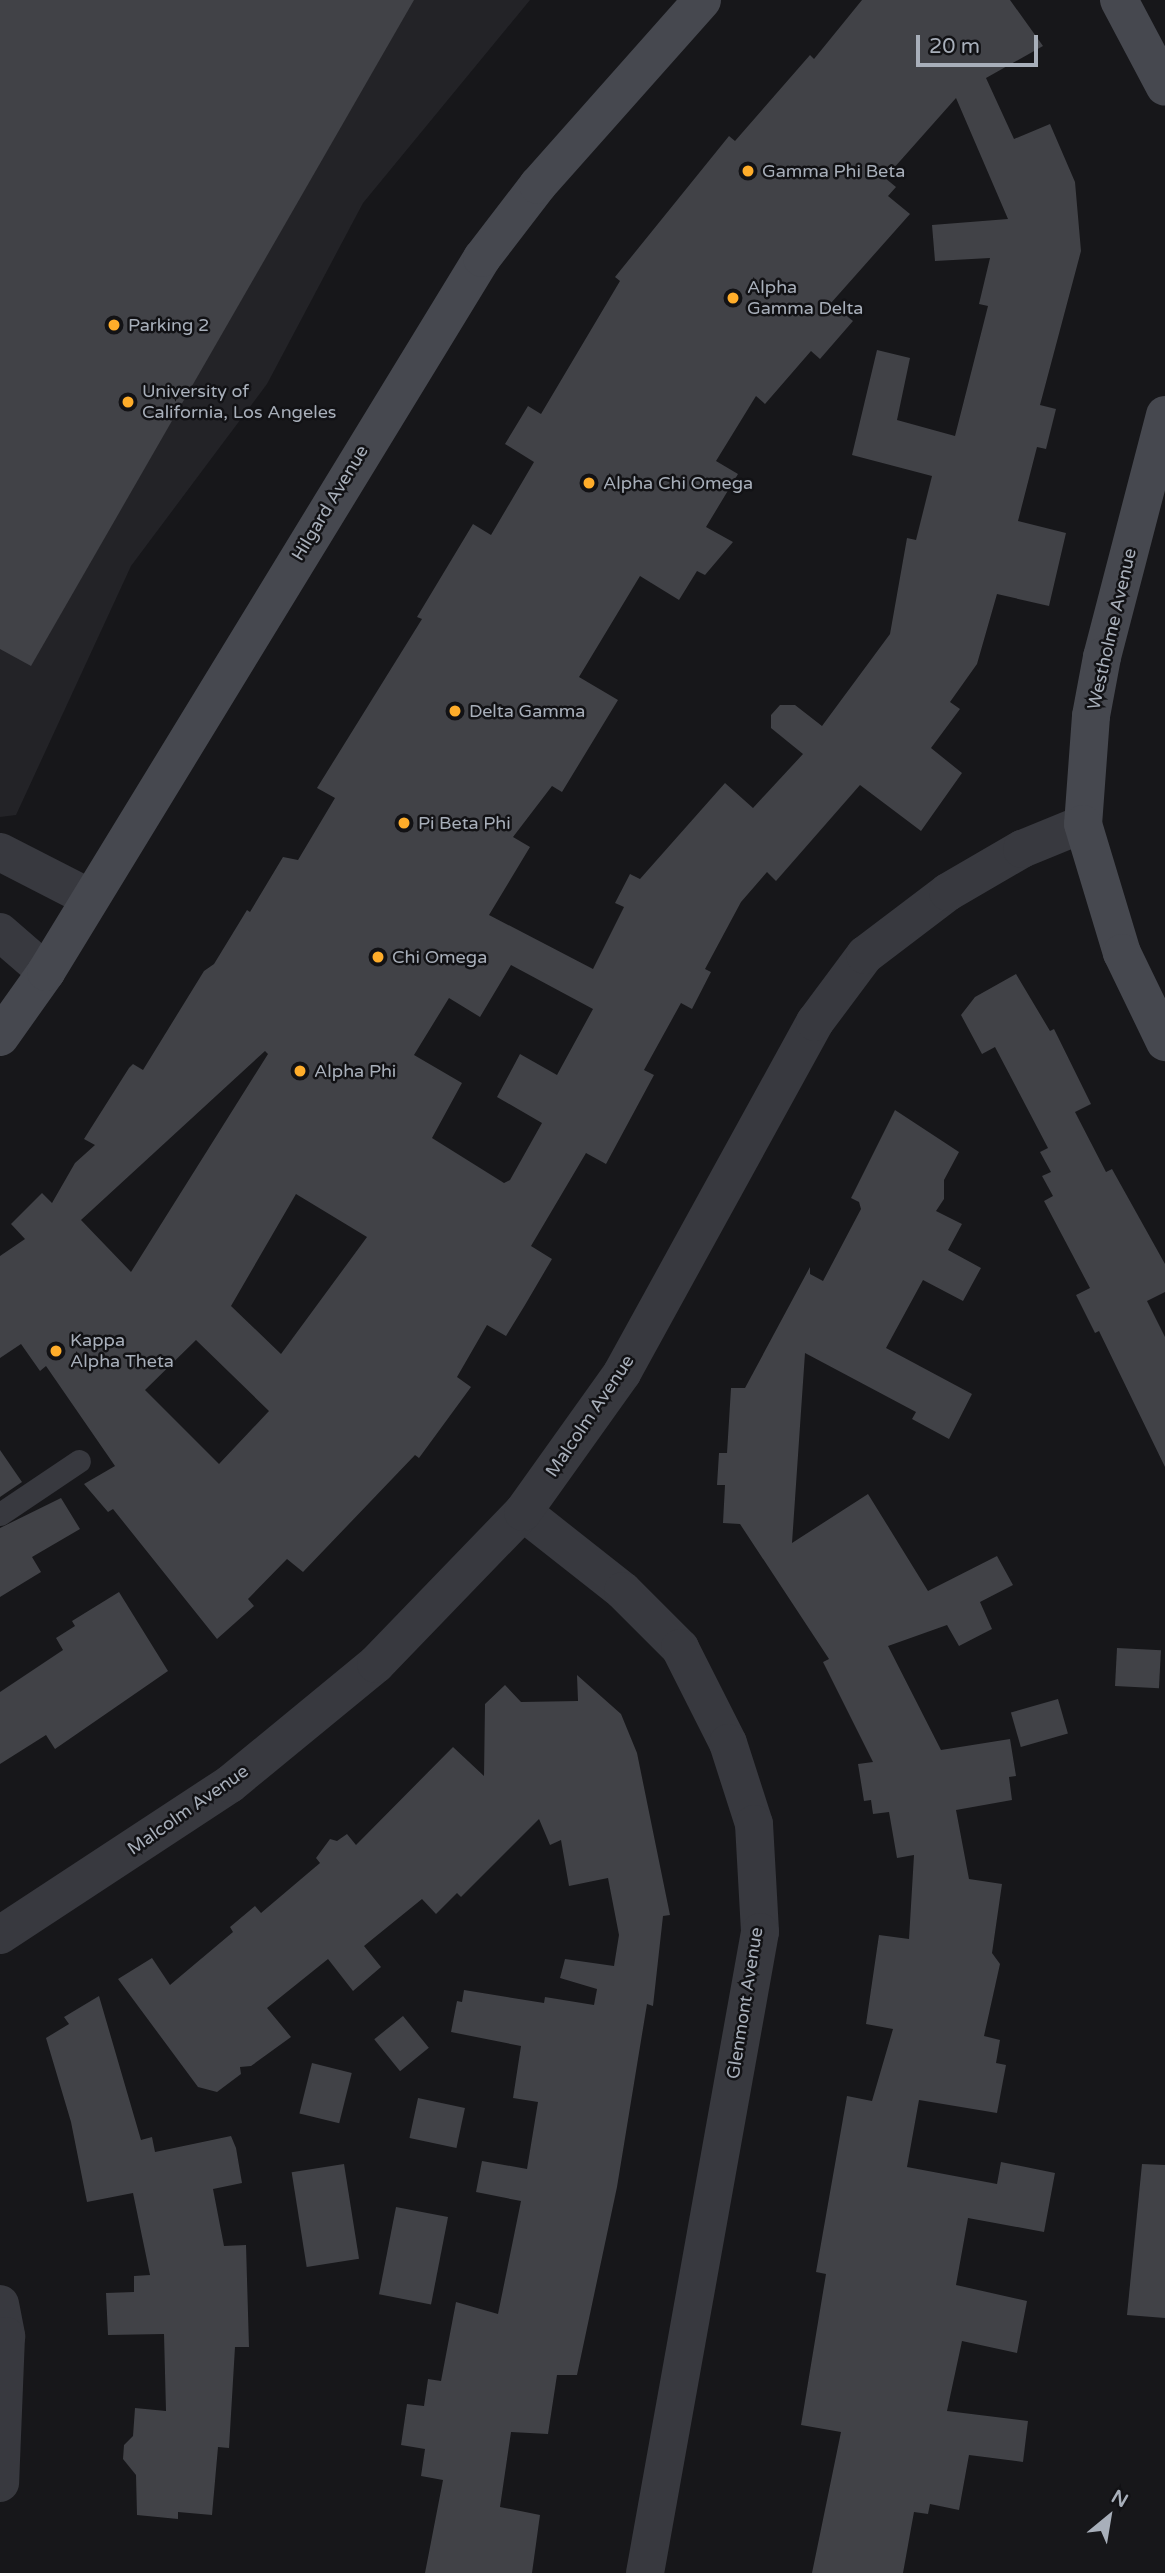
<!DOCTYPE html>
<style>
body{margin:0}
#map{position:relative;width:1165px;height:2573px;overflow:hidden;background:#17171a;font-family:"Varela Round",sans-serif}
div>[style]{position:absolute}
.built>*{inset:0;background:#232327}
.building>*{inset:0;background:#414247;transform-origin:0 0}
.lane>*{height:23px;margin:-11.5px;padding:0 11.5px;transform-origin:11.5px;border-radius:11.5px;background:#38393f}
.street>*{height:38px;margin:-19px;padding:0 19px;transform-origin:19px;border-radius:19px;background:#38393f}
.secondary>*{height:38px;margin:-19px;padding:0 19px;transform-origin:19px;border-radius:19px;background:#46484f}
.dots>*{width:19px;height:19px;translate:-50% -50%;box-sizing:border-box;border:4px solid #121215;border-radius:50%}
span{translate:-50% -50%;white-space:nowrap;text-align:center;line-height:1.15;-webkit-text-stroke:5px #121215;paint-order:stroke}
.poi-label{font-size:18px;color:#a8afba}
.left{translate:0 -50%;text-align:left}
.street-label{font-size:18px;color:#a8afba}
.north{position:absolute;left:1074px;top:2482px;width:70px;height:70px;-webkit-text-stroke:5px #121215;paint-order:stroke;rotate:30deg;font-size:19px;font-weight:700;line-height:28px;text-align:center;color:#a8afba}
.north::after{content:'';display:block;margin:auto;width:24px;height:32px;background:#a8afba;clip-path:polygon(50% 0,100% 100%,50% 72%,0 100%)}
.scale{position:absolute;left:916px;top:35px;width:122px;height:32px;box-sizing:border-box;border:4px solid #a8afba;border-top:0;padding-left:9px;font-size:21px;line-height:24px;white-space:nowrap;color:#a8afba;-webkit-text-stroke:5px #121215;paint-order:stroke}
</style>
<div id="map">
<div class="built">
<div style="clip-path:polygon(0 0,530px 0,363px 203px,267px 384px,131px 566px,16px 815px,0 817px)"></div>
</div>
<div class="building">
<div style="clip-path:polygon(0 0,414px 0,31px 666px,0 649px)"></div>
<div style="clip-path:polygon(evenodd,862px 0,1010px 0,1043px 46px,986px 78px,1014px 139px,1050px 124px,1075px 182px,1081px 251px,1040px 405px,1056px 409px,1046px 449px,1037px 447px,1018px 521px,1066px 533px,1049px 606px,997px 594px,977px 664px,950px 702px,960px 709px,931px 748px,962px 773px,921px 831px,860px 785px,776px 881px,767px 872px,741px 902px,705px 969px,711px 972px,692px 1009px,681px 1003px,644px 1070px,654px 1075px,606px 1164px,586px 1153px,531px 1246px,552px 1259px,525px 1305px,506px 1336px,487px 1325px,457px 1377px,471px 1387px,419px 1458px,415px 1455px,303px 1572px,287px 1559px,248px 1599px,254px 1606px,217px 1639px,113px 1509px,108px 1512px,84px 1484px,115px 1466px,46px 1366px,40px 1371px,21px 1344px,0 1358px,0 1256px,25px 1239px,11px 1224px,42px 1193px,52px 1203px,75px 1163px,95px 1145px,84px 1139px,129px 1068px,133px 1064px,143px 1070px,204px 971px,214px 964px,247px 910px,250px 912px,283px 857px,298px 860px,335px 798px,317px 788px,422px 619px,417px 617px,473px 524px,491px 535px,534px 462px,505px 444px,528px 406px,541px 414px,620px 281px,615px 277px,729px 136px,735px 141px,810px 55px,814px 59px,862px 0,956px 98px,1008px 219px,932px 225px,935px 261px,990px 258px,979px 304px,988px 306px,955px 436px,897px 420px,910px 358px,877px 350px,852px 455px,932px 476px,916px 540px,907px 538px,890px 634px,822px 726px,795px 705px,780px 705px,771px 715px,771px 728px,803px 754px,753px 808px,725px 783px,640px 879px,630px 874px,615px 903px,624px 907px,593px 969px,489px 915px,530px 847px,513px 837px,552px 786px,562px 792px,618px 700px,579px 677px,640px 576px,679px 600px,697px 571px,705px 575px,733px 542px,706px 527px,738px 474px,716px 461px,756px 396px,765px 404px,811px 351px,820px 359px,853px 321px,831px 303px,910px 214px,888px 196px,896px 187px,885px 178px,956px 98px,862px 0,511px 965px,593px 1009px,557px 1075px,520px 1054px,497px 1097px,542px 1123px,510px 1180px,504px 1183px,432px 1138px,462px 1083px,414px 1055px,449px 998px,480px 1017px,511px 965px,862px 0,265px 1051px,268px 1054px,131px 1272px,81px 1220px,265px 1051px,862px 0,296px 1194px,367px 1237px,281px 1354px,231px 1306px,296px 1194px,862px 0,196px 1340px,269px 1411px,219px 1464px,145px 1390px,196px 1340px)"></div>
<div style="clip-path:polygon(1016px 974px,1050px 1031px,1054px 1029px,1091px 1104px,1075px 1112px,1106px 1172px,1112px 1169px,1165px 1264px,1165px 1292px,1147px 1301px,1165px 1337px,1165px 1467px,1099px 1331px,1095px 1333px,1076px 1295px,1090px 1288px,1044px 1201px,1053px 1196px,1042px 1176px,1051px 1172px,1040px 1152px,1048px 1148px,995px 1047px,982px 1054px,961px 1015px,975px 997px)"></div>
<div style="clip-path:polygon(895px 1110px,959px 1152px,944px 1180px,944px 1199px,936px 1211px,962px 1224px,948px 1250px,981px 1268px,963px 1301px,923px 1280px,886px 1348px,972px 1394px,949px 1439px,912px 1419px,916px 1412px,805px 1353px,792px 1543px,868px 1494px,928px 1591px,997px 1556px,1013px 1585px,980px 1602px,992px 1629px,959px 1646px,947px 1625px,888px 1646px,941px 1750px,1010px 1739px,1016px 1776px,1009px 1777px,1012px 1800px,956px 1810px,969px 1879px,1002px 1884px,992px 1953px,1000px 1964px,984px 2036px,1000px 2040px,996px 2063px,1006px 2065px,997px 2113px,919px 2100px,907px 2167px,997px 2184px,1001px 2162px,1055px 2173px,1044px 2232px,968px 2218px,956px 2285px,1027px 2301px,1017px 2353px,962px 2341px,947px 2411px,1028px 2421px,1023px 2462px,969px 2455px,959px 2510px,930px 2504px,928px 2514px,914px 2512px,903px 2573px,812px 2573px,841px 2432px,801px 2425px,826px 2274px,816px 2272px,847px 2096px,872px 2101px,893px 2029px,866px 2024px,879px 1935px,909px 1939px,914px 1855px,897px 1858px,889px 1812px,873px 1814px,871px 1800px,864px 1801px,858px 1764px,873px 1762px,823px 1662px,829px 1659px,740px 1524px,723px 1523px,725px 1485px,717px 1485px,719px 1453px,727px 1453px,731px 1388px,745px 1388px,810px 1267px,810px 1274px,823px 1281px,861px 1209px,859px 1202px,851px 1198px)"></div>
<div style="clip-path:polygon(0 1450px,22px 1482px,0 1497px)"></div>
<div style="clip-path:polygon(61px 1498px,80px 1529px,32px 1557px,41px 1572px,0 1597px,0 1528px)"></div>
<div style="clip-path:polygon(119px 1592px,168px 1671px,55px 1749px,46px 1735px,0 1764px,0 1692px,63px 1650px,56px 1638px,75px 1626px,72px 1621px)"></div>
<div style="left:1117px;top:1648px;width:44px;height:38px;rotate:3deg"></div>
<div style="clip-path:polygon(577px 1675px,621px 1714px,637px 1753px,670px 1915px,663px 1916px,653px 2006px,647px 2004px,617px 2187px,577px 2375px,557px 2375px,548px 2434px,511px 2432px,500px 2507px,540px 2515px,532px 2573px,425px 2573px,443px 2480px,421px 2476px,425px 2449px,401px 2445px,407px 2404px,424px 2406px,428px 2379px,441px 2381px,456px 2302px,498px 2314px,521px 2201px,476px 2192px,482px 2161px,527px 2169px,538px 2102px,513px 2098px,521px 2046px,451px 2032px,457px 2001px,462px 2002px,464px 1990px,544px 2003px,545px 1997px,594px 2005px,597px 1989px,560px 1978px,565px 1959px,614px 1966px,619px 1935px,608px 1878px,569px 1886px,561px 1840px,550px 1845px,539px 1819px,461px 1897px,457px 1893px,436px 1914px,422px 1899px,364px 1946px,381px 1967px,353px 1991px,328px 1959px,267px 2008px,291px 2037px,251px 2066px,240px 2067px,241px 2074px,217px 2092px,198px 2087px,118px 1979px,152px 1958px,170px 1985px,233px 1932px,230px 1927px,255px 1906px,261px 1913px,320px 1863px,316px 1858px,330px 1839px,337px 1841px,347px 1834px,356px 1845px,453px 1747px,484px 1776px,485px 1704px,505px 1685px,521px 1702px,578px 1701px)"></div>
<div style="left:1058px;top:1699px;width:36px;height:49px;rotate:74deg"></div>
<div style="clip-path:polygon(99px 1996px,141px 2140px,152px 2137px,155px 2152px,231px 2136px,236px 2148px,242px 2183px,213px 2189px,224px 2246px,246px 2245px,249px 2347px,235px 2347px,229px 2448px,218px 2447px,212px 2515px,178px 2512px,178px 2519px,137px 2515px,136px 2475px,123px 2459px,124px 2445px,133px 2436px,135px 2408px,166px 2411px,164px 2334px,108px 2335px,106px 2293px,134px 2292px,134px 2276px,150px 2275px,133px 2193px,87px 2202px,71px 2122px,46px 2038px,69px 2024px,64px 2017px)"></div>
<div style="left:403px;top:2016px;width:41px;height:37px;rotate:51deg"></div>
<div style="left:312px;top:2063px;width:41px;height:52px;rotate:14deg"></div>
<div style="left:418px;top:2098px;width:48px;height:41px;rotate:12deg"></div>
<div style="left:344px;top:2164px;width:96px;height:53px;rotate:81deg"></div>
<div style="clip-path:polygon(1142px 2164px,1165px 2165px,1165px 2318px,1127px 2315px)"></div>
<div style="left:396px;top:2207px;width:53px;height:89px;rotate:11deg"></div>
</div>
<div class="lane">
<div style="left:0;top:1514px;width:95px;rotate:-33.9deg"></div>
</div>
<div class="street">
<div style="left:0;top:852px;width:101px;rotate:27.1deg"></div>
<div style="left:0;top:932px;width:61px;rotate:41deg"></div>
<div style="left:523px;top:1512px;width:127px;rotate:38.3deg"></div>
<div style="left:623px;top:1591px;width:81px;rotate:45deg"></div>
<div style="left:680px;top:1648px;width:106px;rotate:63.2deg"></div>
<div style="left:728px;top:1743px;width:85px;rotate:72.2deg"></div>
<div style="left:754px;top:1824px;width:108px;rotate:86.8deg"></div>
<div style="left:760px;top:1932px;width:651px;rotate:100.17deg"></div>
<div style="left:0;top:1935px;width:275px;rotate:-33.3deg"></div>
<div style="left:230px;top:1784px;width:189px;rotate:-39.4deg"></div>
<div style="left:376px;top:1664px;width:211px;rotate:-46deg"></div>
<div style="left:523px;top:1512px;width:171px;rotate:-54.5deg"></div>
<div style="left:622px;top:1373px;width:401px;rotate:-61.2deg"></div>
<div style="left:815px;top:1022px;width:84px;rotate:-53.3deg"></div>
<div style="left:865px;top:955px;width:104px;rotate:-37.2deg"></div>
<div style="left:948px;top:892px;width:86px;rotate:-30.2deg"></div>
<div style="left:1022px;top:849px;width:66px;rotate:-22.3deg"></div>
<div style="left:0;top:2304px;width:33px;rotate:79deg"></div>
<div style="left:6px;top:2336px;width:147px;rotate:92.3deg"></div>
</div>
<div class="secondary">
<div style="left:1119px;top:0;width:98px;rotate:62.1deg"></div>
<div style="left:1165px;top:415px;width:250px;rotate:104.6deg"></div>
<div style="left:1102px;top:657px;width:60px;rotate:100.6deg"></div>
<div style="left:1091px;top:716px;width:108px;rotate:94.2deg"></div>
<div style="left:1083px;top:824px;width:135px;rotate:73.2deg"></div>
<div style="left:1122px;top:953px;width:99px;rotate:64.2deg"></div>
<div style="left:0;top:1037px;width:80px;rotate:-54.7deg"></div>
<div style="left:46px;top:972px;width:837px;rotate:-58.59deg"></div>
<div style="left:482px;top:258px;width:92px;rotate:-52.5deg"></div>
<div style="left:538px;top:185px;width:247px;rotate:-48.4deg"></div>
</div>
<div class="dots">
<div style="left:748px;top:171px;background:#ffad2a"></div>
<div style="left:733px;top:298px;background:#ffad2a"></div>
<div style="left:114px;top:325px;background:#ffad2a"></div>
<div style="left:128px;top:402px;background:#ffad2a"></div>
<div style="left:589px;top:483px;background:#ffad2a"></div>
<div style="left:455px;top:711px;background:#ffad2a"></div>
<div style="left:404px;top:823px;background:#ffad2a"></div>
<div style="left:378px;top:957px;background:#ffad2a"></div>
<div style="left:300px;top:1071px;background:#ffad2a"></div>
<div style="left:56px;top:1351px;background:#ffad2a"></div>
</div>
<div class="poi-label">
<span class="left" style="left:762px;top:171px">Gamma Phi Beta</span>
<span class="left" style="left:747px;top:298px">Alpha<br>Gamma Delta</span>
<span class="left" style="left:128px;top:325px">Parking 2</span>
<span class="left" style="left:142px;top:402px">University of<br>California, Los Angeles</span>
<span class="left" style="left:603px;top:483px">Alpha Chi Omega</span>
<span class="left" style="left:469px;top:711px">Delta Gamma</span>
<span class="left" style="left:418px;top:823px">Pi Beta Phi</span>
<span class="left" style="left:392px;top:957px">Chi Omega</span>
<span class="left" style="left:314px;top:1071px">Alpha Phi</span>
<span class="left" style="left:70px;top:1351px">Kappa<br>Alpha Theta</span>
</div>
<div class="street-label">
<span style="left:330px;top:503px;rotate:-59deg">Hilgard Avenue</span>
<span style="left:1112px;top:629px;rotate:-77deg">Westholme Avenue</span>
<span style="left:590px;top:1416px;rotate:-56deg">Malcolm Avenue</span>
<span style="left:188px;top:1810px;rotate:-35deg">Malcolm Avenue</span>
<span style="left:745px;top:2003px;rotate:-81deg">Glenmont Avenue</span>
</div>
<div class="north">N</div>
<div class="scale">20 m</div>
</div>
